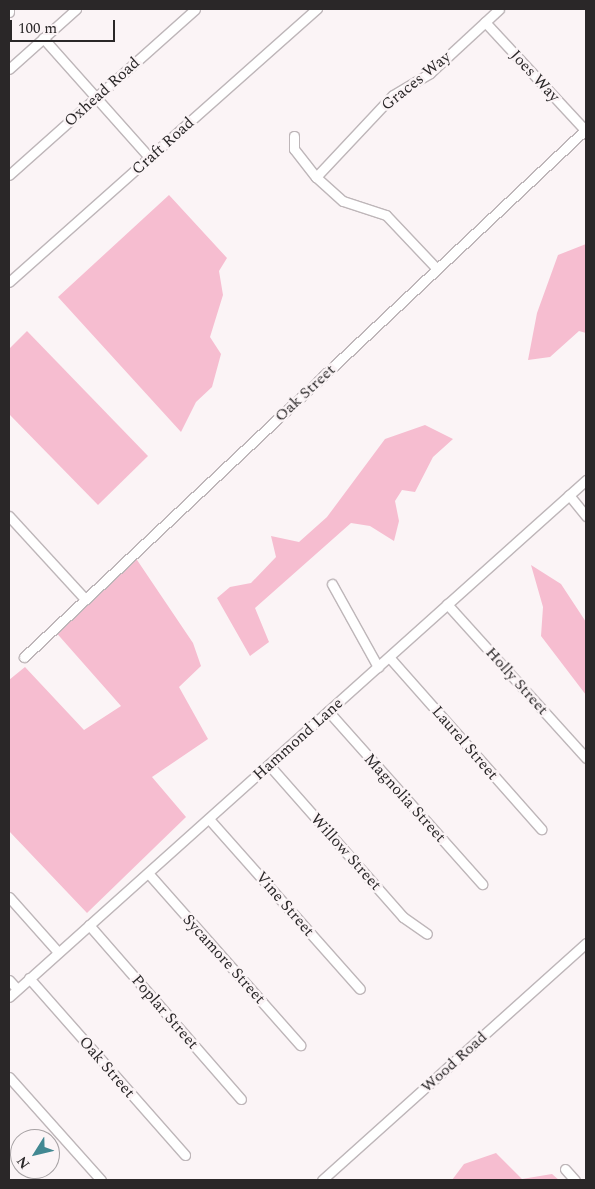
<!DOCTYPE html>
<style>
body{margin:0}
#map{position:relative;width:595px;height:1189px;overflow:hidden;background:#fbf4f6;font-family:Spectral,serif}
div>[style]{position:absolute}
.green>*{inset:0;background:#f6bdd0}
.roads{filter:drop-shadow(1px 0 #beb6b9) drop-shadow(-1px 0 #beb6b9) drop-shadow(0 1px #beb6b9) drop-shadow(0 -1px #beb6b9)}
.minor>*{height:9px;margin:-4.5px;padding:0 4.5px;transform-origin:4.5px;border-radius:4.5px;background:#fff}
span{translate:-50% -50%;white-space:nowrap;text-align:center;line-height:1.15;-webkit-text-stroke:5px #fbf4f6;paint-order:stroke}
.street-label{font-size:16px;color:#2a2728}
.frame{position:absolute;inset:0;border:10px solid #2a2728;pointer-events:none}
.north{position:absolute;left:10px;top:1129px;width:50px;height:50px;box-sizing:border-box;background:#fbf4f6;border:1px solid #a7a2a4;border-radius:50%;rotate:234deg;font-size:14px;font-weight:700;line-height:20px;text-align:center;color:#2a2728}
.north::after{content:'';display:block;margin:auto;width:18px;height:22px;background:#428892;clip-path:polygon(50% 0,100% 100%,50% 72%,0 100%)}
.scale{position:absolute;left:10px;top:20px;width:105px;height:22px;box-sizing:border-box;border:2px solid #2a2728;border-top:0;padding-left:6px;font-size:15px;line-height:18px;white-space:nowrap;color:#2a2728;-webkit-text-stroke:4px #fbf4f6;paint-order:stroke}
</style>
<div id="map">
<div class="green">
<div style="clip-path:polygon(169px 195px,227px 258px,219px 271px,223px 295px,210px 337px,221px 354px,212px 387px,196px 402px,181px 432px,58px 297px)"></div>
<div style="clip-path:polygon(586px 244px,586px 333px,579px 331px,550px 357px,528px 360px,537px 313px,558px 255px)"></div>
<div style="clip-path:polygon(27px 331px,148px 456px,98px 505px,9px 414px,9px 349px)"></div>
<div style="clip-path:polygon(425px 425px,453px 439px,433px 457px,415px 492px,402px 490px,395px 501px,399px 521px,394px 541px,370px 526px,351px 523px,255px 608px,269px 642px,250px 656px,217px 598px,230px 587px,251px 583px,276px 557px,271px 536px,299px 542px,327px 517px,385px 439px)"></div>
<div style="clip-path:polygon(133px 554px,193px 643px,201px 666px,179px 687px,208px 739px,152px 777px,186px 817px,87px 913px,9px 831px,9px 680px,25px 667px,84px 730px,121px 706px,53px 629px)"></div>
<div style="clip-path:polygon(531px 565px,561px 584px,586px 622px,586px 695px,541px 636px,543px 607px)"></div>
<div style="clip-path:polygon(496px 1153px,522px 1179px,552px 1174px,559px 1180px,452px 1180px,464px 1164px)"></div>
</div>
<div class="roads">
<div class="minor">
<div style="left:9px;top:12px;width:3px;rotate:-90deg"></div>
<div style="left:485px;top:22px;width:147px;rotate:47.2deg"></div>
<div style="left:43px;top:38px;width:161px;rotate:48.3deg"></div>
<div style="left:9px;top:69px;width:90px;rotate:-41.8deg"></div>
<div style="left:294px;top:136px;width:13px;rotate:90deg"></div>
<div style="left:294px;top:149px;width:36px;rotate:52deg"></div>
<div style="left:316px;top:177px;width:36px;rotate:42deg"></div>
<div style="left:343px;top:201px;width:45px;rotate:18deg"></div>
<div style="left:386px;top:215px;width:74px;rotate:46.6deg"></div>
<div style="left:9px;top:175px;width:249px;rotate:-41.7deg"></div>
<div style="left:316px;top:177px;width:112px;rotate:-46.8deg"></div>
<div style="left:393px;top:95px;width:43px;rotate:-30.7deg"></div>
<div style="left:430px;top:73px;width:94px;rotate:-42.8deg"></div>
<div style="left:9px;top:282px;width:412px;rotate:-41.6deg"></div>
<div style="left:569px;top:495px;width:27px;rotate:51deg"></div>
<div style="left:9px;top:516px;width:113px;rotate:47.5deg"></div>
<div style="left:332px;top:584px;width:95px;rotate:61deg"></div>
<div style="left:447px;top:604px;width:207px;rotate:47.9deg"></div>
<div style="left:24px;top:657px;width:771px;rotate:-43.21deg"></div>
<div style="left:389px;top:657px;width:230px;rotate:48.5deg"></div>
<div style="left:328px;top:711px;width:232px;rotate:48.3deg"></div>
<div style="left:269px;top:765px;width:203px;rotate:48.6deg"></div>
<div style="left:403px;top:917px;width:29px;rotate:35deg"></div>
<div style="left:209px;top:819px;width:227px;rotate:48.4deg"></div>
<div style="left:148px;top:873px;width:230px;rotate:48.5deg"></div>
<div style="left:9px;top:897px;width:74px;rotate:48.3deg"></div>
<div style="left:89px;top:925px;width:231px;rotate:48.9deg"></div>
<div style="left:29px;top:978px;width:236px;rotate:48.6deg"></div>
<div style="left:9px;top:980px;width:12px;rotate:48deg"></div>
<div style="left:9px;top:997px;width:775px;rotate:-41.86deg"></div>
<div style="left:9px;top:1077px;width:138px;rotate:48.2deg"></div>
<div style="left:565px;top:1169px;width:15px;rotate:48deg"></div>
<div style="left:322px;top:1180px;width:355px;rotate:-41.9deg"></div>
</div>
</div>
<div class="street-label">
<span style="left:535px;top:76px;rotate:47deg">Joes Way</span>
<span style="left:416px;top:81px;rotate:-39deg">Graces Way</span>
<span style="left:102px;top:92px;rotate:-42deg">Oxhead Road</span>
<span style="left:163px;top:146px;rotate:-42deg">Craft Road</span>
<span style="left:305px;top:393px;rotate:-43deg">Oak Street</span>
<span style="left:517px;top:681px;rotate:48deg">Holly Street</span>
<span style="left:298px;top:739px;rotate:-42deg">Hammond Lane</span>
<span style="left:465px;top:743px;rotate:49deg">Laurel Street</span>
<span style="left:405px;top:798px;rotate:48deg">Magnolia Street</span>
<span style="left:346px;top:852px;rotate:48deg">Willow Street</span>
<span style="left:285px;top:904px;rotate:49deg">Vine Street</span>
<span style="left:224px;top:959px;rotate:48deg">Sycamore Street</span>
<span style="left:165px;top:1012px;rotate:49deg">Poplar Street</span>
<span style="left:454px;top:1062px;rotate:-42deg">Wood Road</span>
<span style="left:107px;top:1067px;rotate:49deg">Oak Street</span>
</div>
<div class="frame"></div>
<div class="north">N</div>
<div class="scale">100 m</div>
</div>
